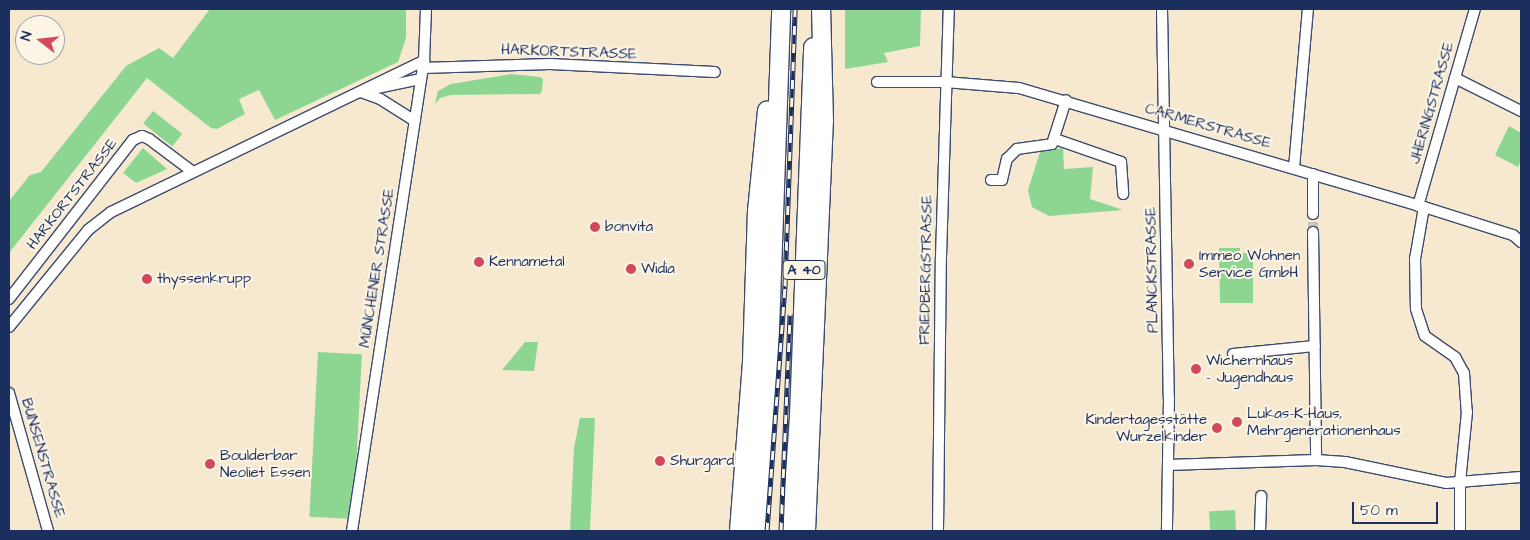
<!DOCTYPE html>
<meta charset="utf-8">
<style>
body{margin:0}
#map{position:relative;width:1530px;height:540px;overflow:hidden;background:#f6e9d0;font-family:"Architects Daughter",sans-serif}
div>[style]{position:absolute}
.green>*{inset:0;background:#8dd691;transform-origin:0 0}
.street-tunnel>*{height:10px;margin-top:-5px;transform-origin:0;background:repeating-linear-gradient(90deg,#cac4b9 0 10px,transparent 0 15px)}
.roads{filter:drop-shadow(1px 0 #3c4b6f) drop-shadow(-1px 0 #3c4b6f) drop-shadow(0 1px #3c4b6f) drop-shadow(0 -1px #3c4b6f)}
.street>*{height:10px;margin:-5px;padding:0 5px;transform-origin:5px;border-radius:5px;background:#fff}
.highway>*{height:18px;margin:-9px;padding:0 9px;transform-origin:9px;border-radius:9px;background:#fff}
.rail>*{height:5px;margin-top:-2.5px;transform-origin:0;background:repeating-linear-gradient(90deg,#fcf5e5 0 9px,#1b2f5e 0 18px);box-sizing:border-box;border-block:1px solid #1b2f5e}
.dots>*{width:14px;height:14px;translate:-50% -50%;box-sizing:border-box;border:2px solid #fcf5e5;border-radius:50%}
span{translate:-50% -50%;white-space:nowrap;text-align:center;line-height:1.15;-webkit-text-stroke:4px #fcf5e5;paint-order:stroke}
.shield-label span{padding:1px 4px;background:#fcf5e5;border:1px solid;border-radius:4px;-webkit-text-stroke-width:0}
.shield-label{font-size:14px;color:#1b2f5e;font-weight:700}
.street-label{font-size:15px;color:#1b2f5e}
.poi-label{font-size:15px;color:#1b2f5e}
.left{translate:0 -50%;text-align:left}
.right{translate:-100% -50%;text-align:right}
.frame{position:absolute;inset:0;border:10px solid #1b2f5e;pointer-events:none}
.north{position:absolute;left:15px;top:15px;width:50px;height:50px;box-sizing:border-box;background:#fcf5e5;border:1px solid #a2a6af;border-radius:50%;rotate:286deg;font-size:14px;font-weight:700;line-height:20px;text-align:center;color:#1b2f5e}
.north::after{content:'';display:block;margin:auto;width:18px;height:22px;background:#d1495b;clip-path:polygon(50% 0,100% 100%,50% 72%,0 100%)}
.scale{position:absolute;left:1352px;top:502px;width:86px;height:22px;box-sizing:border-box;border:2px solid #1b2f5e;border-top:0;padding-left:6px;font-size:15px;line-height:18px;white-space:nowrap;color:#1b2f5e;-webkit-text-stroke:4px #fcf5e5;paint-order:stroke}
</style>
<div id="map">
<div class="green">
<div style="clip-path:polygon(210px 9px,406px 9px,406px 38px,398px 62px,275px 120px,259px 90px,239px 99px,245px 114px,217px 129px,211px 128px,147px 78px,9px 253px,9px 201px,30px 175px,41px 172px,126px 66px,159px 48px,173px 58px)"></div>
<div style="clip-path:polygon(845px 9px,921px 9px,920px 46px,884px 53px,888px 62px,845px 69px)"></div>
<div style="clip-path:polygon(511px 74px,540px 77px,543px 79px,542px 91px,540px 94px,451px 95px,440px 98px,435px 104px,438px 91px,451px 84px)"></div>
<div style="left:153px;top:111px;width:37px;height:16px;rotate:38deg"></div>
<div style="clip-path:polygon(1509px 126px,1521px 133px,1521px 160px,1518px 167px,1495px 155px)"></div>
<div style="clip-path:polygon(143px 148px,167px 169px,136px 183px,123px 173px)"></div>
<div style="clip-path:polygon(1063px 148px,1064px 169px,1093px 167px,1090px 199px,1123px 210px,1049px 216px,1032px 207px,1028px 190px,1040px 152px)"></div>
<div style="clip-path:polygon(1219px 248px,1240px 248px,1240px 253px,1253px 253px,1253px 303px,1220px 303px)"></div>
<div style="clip-path:polygon(525px 342px,538px 342px,534px 371px,502px 370px)"></div>
<div style="left:318px;top:352px;width:44px;height:165px;rotate:3deg"></div>
<div style="clip-path:polygon(580px 418px,595px 418px,590px 531px,570px 531px,574px 448px)"></div>
<div style="left:1235px;top:510px;width:21px;height:26px;rotate:87deg"></div>
</div>
<div class="street-tunnel">
<div style="left:1313px;top:232px;width:18px;rotate:-90deg"></div>
</div>
<div class="roads">
<div class="street">
<div style="left:1162px;top:9px;width:389px;rotate:89deg"></div>
<div style="left:1169px;top:398px;width:133px;rotate:90.9deg"></div>
<div style="left:422px;top:68px;width:128px;rotate:-1.8deg"></div>
<div style="left:550px;top:64px;width:165px;rotate:2.8deg"></div>
<div style="left:1455px;top:78px;width:74px;rotate:26.6deg"></div>
<div style="left:877px;top:82px;width:68px"></div>
<div style="left:945px;top:82px;width:74px;rotate:4.6deg"></div>
<div style="left:1019px;top:88px;width:422px;rotate:16.4deg"></div>
<div style="left:1424px;top:207px;width:93px;rotate:17.5deg"></div>
<div style="left:1513px;top:235px;width:11px;rotate:41deg"></div>
<div style="left:377px;top:88px;width:45px;rotate:-11.6deg"></div>
<div style="left:361px;top:92px;width:20px;rotate:20deg"></div>
<div style="left:380px;top:99px;width:41px;rotate:32.2deg"></div>
<div style="left:1055px;top:139px;width:70px;rotate:19.2deg"></div>
<div style="left:1121px;top:162px;width:32px;rotate:86deg"></div>
<div style="left:1294px;top:168px;width:160px;rotate:-85deg"></div>
<div style="left:1313px;top:174px;width:40px;rotate:90deg"></div>
<div style="left:991px;top:180px;width:11px"></div>
<div style="left:1002px;top:180px;width:22px;rotate:-77deg"></div>
<div style="left:1007px;top:159px;width:14px;rotate:-45deg"></div>
<div style="left:1017px;top:149px;width:35px;rotate:-8deg"></div>
<div style="left:1052px;top:144px;width:46px;rotate:-72.3deg"></div>
<div style="left:1418px;top:206px;width:205px;rotate:-73.9deg"></div>
<div style="left:1424px;top:207px;width:53px;rotate:99.8deg"></div>
<div style="left:1415px;top:259px;width:50px;rotate:88.9deg"></div>
<div style="left:1416px;top:309px;width:28px;rotate:72deg"></div>
<div style="left:1425px;top:336px;width:37px;rotate:35deg"></div>
<div style="left:1455px;top:357px;width:18px;rotate:61deg"></div>
<div style="left:1464px;top:373px;width:39px;rotate:86deg"></div>
<div style="left:1467px;top:412px;width:70px;rotate:95.7deg"></div>
<div style="left:1460px;top:482px;width:49px;rotate:90deg"></div>
<div style="left:1313px;top:232px;width:228px;rotate:89.2deg"></div>
<div style="left:9px;top:299px;width:202px;rotate:-52.1deg"></div>
<div style="left:133px;top:140px;width:10px;rotate:-24deg"></div>
<div style="left:142px;top:136px;width:8px;rotate:23deg"></div>
<div style="left:149px;top:139px;width:55px;rotate:36.9deg"></div>
<div style="left:9px;top:327px;width:125px;rotate:-50.8deg"></div>
<div style="left:88px;top:230px;width:29px;rotate:-38deg"></div>
<div style="left:111px;top:212px;width:348px;rotate:-25.8deg"></div>
<div style="left:1233px;top:354px;width:82px;rotate:-5.6deg"></div>
<div style="left:9px;top:393px;width:143px;rotate:74.2deg"></div>
<div style="left:1168px;top:465px;width:148px;rotate:-1.9deg"></div>
<div style="left:1316px;top:460px;width:29px;rotate:4deg"></div>
<div style="left:1345px;top:462px;width:103px;rotate:11.7deg"></div>
<div style="left:1446px;top:483px;width:75px;rotate:-4.6deg"></div>
<div style="left:352px;top:531px;width:475px;rotate:-81.3deg"></div>
<div style="left:424px;top:61px;width:52px;rotate:-87.8deg"></div>
<div style="left:938px;top:531px;width:274px;rotate:-89.4deg"></div>
<div style="left:941px;top:257px;width:248px;rotate:-88.2deg"></div>
<div style="left:1260px;top:531px;width:35px;rotate:-88deg"></div>
</div>
<div class="highway">
<div style="left:739px;top:531px;width:170px;rotate:-85.6deg"></div>
<div style="left:752px;top:361px;width:150px;rotate:-88.1deg"></div>
<div style="left:757px;top:211px;width:101px;rotate:-84.3deg"></div>
<div style="left:756px;top:531px;width:172px;rotate:-85.7deg"></div>
<div style="left:769px;top:359px;width:350px;rotate:-88deg"></div>
<div style="left:791px;top:531px;width:115px;rotate:-86deg"></div>
<div style="left:799px;top:416px;width:369px;rotate:-87.8deg"></div>
<div style="left:806px;top:531px;width:410px;rotate:-87.5deg"></div>
<div style="left:824px;top:121px;width:112px;rotate:-91.5deg"></div>
</div>
</div>
<div class="rail">
<div style="left:767px;top:531px;width:246px;rotate:-85.8deg"></div>
<div style="left:785px;top:286px;width:277px;rotate:-87.9deg"></div>
<div style="left:781px;top:531px;width:217px;rotate:-87.6deg"></div>
</div>
<div class="dots">
<div style="left:595px;top:227px;background:#d1495b"></div>
<div style="left:479px;top:262px;background:#d1495b"></div>
<div style="left:1189px;top:264px;background:#d1495b"></div>
<div style="left:631px;top:269px;background:#d1495b"></div>
<div style="left:147px;top:279px;background:#d1495b"></div>
<div style="left:1196px;top:369px;background:#d1495b"></div>
<div style="left:1237px;top:422px;background:#d1495b"></div>
<div style="left:1217px;top:428px;background:#d1495b"></div>
<div style="left:660px;top:461px;background:#d1495b"></div>
<div style="left:210px;top:464px;background:#d1495b"></div>
</div>
<div class="shield-label">
<span style="left:804px;top:270px">A 40</span>
</div>
<div class="street-label">
<span style="left:569px;top:52px;rotate:2deg">HARKORTSTRASSE</span>
<span style="left:1432px;top:103px;rotate:-74deg">JHERINGSTRASSE</span>
<span style="left:1208px;top:126px;rotate:16deg">CARMERSTRASSE</span>
<span style="left:72px;top:194px;rotate:-52deg">HARKORTSTRASSE</span>
<span style="left:377px;top:268px;rotate:-81deg">MÜNCHENER STRASSE</span>
<span style="left:926px;top:270px;rotate:-89deg">FRIEDBERGSTRASSE</span>
<span style="left:1152px;top:270px;rotate:-91deg">PLANCKSTRASSE</span>
<span style="left:43px;top:458px;rotate:74deg">BUNSENSTRASSE</span>
</div>
<div class="poi-label">
<span class="left" style="left:605px;top:227px">bonvita</span>
<span class="left" style="left:1199px;top:264px">Immeo Wohnen<br>Service GmbH</span>
<span class="left" style="left:489px;top:262px">Kennametal</span>
<span class="left" style="left:641px;top:269px">Widia</span>
<span class="left" style="left:157px;top:279px">thyssenkrupp</span>
<span class="left" style="left:1206px;top:369px">Wichernhaus<br>- Jugendhaus</span>
<span class="left" style="left:1247px;top:422px">Lukas-K-Haus,<br>Mehrgenerationenhaus</span>
<span class="right" style="left:1207px;top:428px">Kindertagesstätte<br>Wurzelkinder</span>
<span class="left" style="left:220px;top:464px">Boulderbar<br>Neoliet Essen</span>
<span class="left" style="left:670px;top:461px">Shurgard</span>
</div>
<div class="frame"></div>
<div class="north">N</div>
<div class="scale">50 m</div>
</div>
